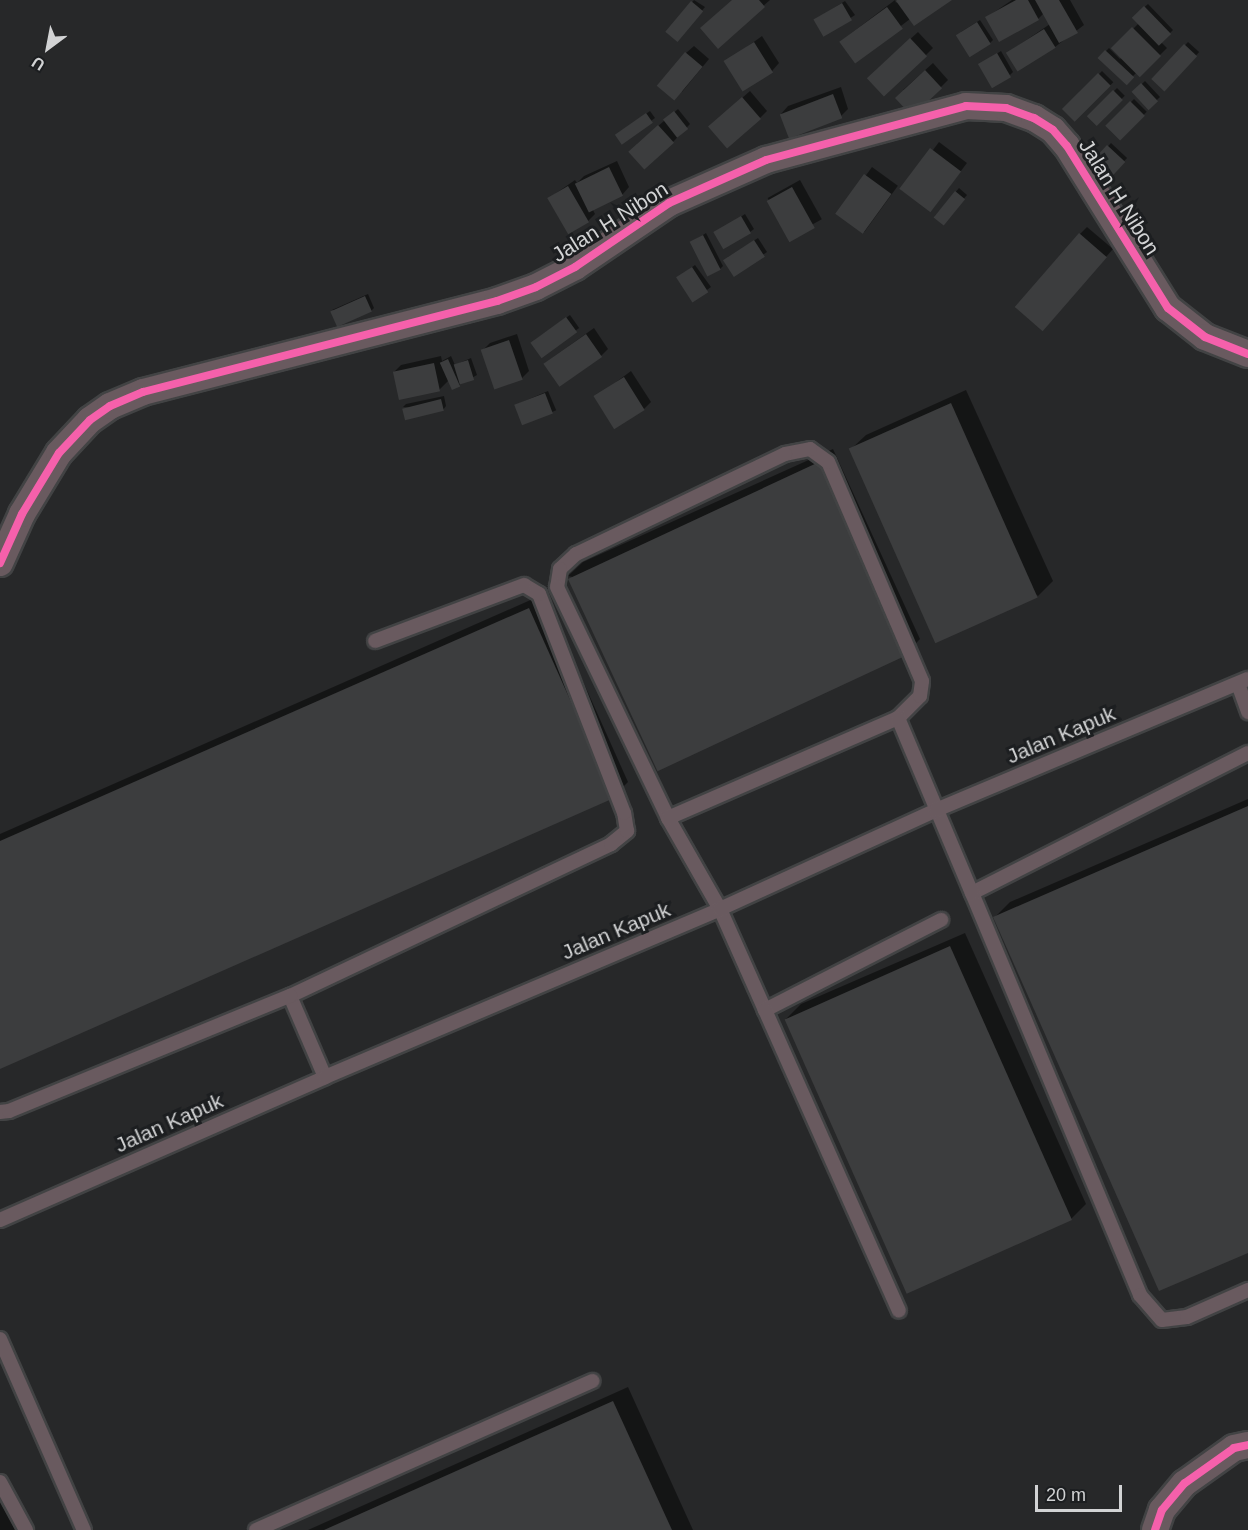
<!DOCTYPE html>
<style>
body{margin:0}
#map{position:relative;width:1248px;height:1530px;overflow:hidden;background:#272829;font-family:Helvetica,sans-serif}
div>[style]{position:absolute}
.shadow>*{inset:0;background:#0007;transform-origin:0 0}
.building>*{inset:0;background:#3c3d3e;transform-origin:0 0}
.roads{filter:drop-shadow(2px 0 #424344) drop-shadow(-2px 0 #424344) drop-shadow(0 2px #424344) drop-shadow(0 -2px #424344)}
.lane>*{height:14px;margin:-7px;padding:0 7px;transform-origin:7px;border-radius:7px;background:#695a5f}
.street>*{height:26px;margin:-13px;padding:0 13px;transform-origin:13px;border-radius:13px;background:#695a5f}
.cycleway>*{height:8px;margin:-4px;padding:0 4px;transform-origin:4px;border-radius:4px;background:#f560ab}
span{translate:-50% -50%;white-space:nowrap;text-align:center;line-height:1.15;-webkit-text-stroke:6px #1c1e20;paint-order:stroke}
.street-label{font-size:21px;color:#d2d3d4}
.north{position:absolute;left:18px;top:18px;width:60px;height:60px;-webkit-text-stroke:4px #1c1e20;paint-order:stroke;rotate:212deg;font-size:16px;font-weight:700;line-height:24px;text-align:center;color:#d2d3d4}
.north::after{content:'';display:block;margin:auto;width:21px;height:27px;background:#d2d3d4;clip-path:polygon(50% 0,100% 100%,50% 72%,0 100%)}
.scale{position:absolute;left:1035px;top:1485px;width:87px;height:27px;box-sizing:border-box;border:3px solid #d2d3d4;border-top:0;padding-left:8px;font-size:18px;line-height:21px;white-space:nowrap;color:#d2d3d4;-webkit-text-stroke:4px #1c1e20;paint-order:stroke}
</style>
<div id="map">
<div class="shadow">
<div style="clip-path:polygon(694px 0,705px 7px,680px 37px,667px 31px)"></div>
<div style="clip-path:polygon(733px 0,770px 0,718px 46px)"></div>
<div style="clip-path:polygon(895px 0,896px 3px,899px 0,949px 0,910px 19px,855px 61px,841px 41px)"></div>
<div style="clip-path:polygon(1012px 0,1070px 0,1084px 25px,1055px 47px,1007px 53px,1050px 24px,1044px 13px,1038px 19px,987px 17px)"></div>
<div style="clip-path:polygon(845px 1px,855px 15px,825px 35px,819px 17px)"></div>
<div style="clip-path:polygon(1148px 4px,1173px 30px,1161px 42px,1167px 48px,1140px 75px,1137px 72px,1126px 83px,1099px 58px,1109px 48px,1120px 59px,1122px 57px,1114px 48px,1139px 23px,1133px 17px)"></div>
<div style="clip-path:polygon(980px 20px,993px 40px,990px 43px,961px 32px)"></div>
<div style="clip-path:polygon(918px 32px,933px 48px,926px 55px,875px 71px)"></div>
<div style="clip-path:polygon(762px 36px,779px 63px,772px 71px,726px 62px)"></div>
<div style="left:1188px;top:42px;width:15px;height:51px;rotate:42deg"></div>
<div style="clip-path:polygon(694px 46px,709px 59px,682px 92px,686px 53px)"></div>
<div style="clip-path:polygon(1001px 51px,1013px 72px,1010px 75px,979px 65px)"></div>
<div style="clip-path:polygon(933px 63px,948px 80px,941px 87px,903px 90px)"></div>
<div style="left:1102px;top:71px;width:16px;height:54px;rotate:45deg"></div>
<div style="left:1145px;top:81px;width:22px;height:16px;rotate:47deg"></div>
<div style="clip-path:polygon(841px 87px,848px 109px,841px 116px,781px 114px,788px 106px)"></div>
<div style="left:1117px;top:88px;width:11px;height:40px;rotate:45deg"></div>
<div style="clip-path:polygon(750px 91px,767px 111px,760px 118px,718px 119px)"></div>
<div style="left:1134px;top:99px;width:18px;height:37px;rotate:45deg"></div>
<div style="clip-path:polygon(678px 109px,690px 124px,673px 142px,637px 144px)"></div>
<div style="clip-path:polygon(650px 111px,655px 118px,622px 142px,620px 132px)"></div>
<div style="left:939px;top:142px;width:35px;height:60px;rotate:37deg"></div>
<div style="left:1111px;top:143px;width:22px;height:21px;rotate:43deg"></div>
<div style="clip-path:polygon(617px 161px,629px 187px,622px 195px,592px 208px,595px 214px,588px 221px,549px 198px,575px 180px,577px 183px,584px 176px)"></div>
<div style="left:872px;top:167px;width:32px;height:57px;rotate:36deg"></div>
<div style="left:800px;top:180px;width:45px;height:37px;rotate:61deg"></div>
<div style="clip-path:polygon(959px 188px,967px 195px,946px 220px,935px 216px)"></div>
<div style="clip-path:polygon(745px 214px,754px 229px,750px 232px,716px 233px)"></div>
<div style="clip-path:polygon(1087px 227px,1113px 249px,1050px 321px,1080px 234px)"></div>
<div style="clip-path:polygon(706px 233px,723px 266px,720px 269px,692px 242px)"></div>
<div style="clip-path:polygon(758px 238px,767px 252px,734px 275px,728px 257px)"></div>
<div style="clip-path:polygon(695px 265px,711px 287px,692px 301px,681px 275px)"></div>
<div style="clip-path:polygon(368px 294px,374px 308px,371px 311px,332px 310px)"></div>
<div style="left:570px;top:315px;width:16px;height:43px;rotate:55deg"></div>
<div style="clip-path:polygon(594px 328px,608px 349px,601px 356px,545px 363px)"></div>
<div style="clip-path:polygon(517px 334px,529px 371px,522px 378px,483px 350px,490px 343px)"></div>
<div style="clip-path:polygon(441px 356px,442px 361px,451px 356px,455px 365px,471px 358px,477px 375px,459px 385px,448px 381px,439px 390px,394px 372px,401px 365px)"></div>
<div style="clip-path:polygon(631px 371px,651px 402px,644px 409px,596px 397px)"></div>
<div style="clip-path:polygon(966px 390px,1053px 581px,1038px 596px,851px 449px,866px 435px)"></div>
<div style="left:548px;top:391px;width:21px;height:35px;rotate:67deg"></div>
<div style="clip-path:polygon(444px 396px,446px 406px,443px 410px,403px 407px,406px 404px)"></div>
<div style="clip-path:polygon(833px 449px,920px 639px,906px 654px,568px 576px,583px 562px)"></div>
<div style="clip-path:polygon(544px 594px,628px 782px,613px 797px,0 1067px,0 834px)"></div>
<div style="clip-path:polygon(1248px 799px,1248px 1251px,995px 917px,1010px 902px)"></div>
<div style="clip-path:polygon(965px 933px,1086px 1204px,1071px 1219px,786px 1019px,801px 1004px)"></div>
<div style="clip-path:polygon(628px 1387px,693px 1530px,308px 1530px)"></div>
<div style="clip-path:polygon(0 1494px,16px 1530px,0 1530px)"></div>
</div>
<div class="building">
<div style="clip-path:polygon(732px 0,759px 0,765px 7px,718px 49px,700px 28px)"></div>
<div style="clip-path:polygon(952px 0,914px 26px,896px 1px,897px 0)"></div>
<div style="clip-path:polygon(1016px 0,1028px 0,1039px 20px,999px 42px,985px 17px)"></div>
<div style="clip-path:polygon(1035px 0,1059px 0,1078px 33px,1059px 43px)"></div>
<div style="left:691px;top:1px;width:16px;height:40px;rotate:40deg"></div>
<div style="left:842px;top:3px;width:20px;height:33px;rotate:60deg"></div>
<div style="left:1144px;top:6px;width:39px;height:17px;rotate:46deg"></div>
<div style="left:887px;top:7px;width:27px;height:59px;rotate:54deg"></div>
<div style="left:977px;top:22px;width:26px;height:25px;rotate:58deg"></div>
<div style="left:1132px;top:27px;width:41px;height:30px;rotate:45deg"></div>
<div style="left:1044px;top:29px;width:22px;height:45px;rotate:58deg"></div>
<div style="left:910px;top:38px;width:25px;height:59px;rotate:47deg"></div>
<div style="left:754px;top:42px;width:36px;height:36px;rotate:58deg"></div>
<div style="left:1184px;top:44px;width:18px;height:48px;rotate:43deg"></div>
<div style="left:1105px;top:50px;width:40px;height:11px;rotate:43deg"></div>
<div style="left:685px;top:52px;width:23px;height:44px;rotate:40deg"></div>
<div style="left:997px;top:53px;width:28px;height:22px;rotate:60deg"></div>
<div style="left:925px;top:70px;width:25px;height:41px;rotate:47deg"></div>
<div style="left:1098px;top:73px;width:18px;height:51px;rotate:45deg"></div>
<div style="left:1141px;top:83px;width:25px;height:13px;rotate:47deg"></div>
<div style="left:1113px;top:90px;width:14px;height:37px;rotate:45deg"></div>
<div style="left:833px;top:94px;width:26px;height:57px;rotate:69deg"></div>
<div style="left:742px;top:97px;width:29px;height:45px;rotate:49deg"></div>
<div style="left:1130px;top:101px;width:21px;height:35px;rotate:45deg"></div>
<div style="left:674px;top:111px;width:23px;height:14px;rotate:52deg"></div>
<div style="left:646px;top:113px;width:12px;height:38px;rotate:55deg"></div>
<div style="left:658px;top:125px;width:24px;height:40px;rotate:48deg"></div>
<div style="left:1107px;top:145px;width:25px;height:18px;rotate:43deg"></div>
<div style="left:930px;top:148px;width:39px;height:51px;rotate:37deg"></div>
<div style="left:609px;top:167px;width:32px;height:38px;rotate:64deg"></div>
<div style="left:864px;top:174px;width:34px;height:49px;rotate:36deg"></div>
<div style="left:568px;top:186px;width:42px;height:24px;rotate:60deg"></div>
<div style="left:792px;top:187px;width:47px;height:29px;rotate:61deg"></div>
<div style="left:955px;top:191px;width:13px;height:34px;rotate:39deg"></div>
<div style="left:741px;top:216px;width:20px;height:32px;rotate:60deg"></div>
<div style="left:1079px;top:233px;width:37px;height:98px;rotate:41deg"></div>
<div style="left:703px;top:235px;width:39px;height:15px;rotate:63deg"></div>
<div style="left:754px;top:240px;width:20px;height:37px;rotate:57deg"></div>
<div style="left:692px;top:267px;width:30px;height:19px;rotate:57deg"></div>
<div style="left:365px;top:296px;width:17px;height:38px;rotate:66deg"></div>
<div style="left:566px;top:317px;width:19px;height:44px;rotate:54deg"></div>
<div style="left:586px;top:334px;width:28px;height:52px;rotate:55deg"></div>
<div style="left:509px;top:340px;width:42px;height:30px;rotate:71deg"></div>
<div style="left:448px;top:359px;width:30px;height:9px;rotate:66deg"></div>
<div style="left:468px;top:360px;width:21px;height:15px;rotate:73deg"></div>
<div style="left:434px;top:363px;width:29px;height:42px;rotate:78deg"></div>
<div style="left:624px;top:377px;width:39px;height:36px;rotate:58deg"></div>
<div style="left:545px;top:393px;width:22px;height:33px;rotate:69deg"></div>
<div style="left:441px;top:399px;width:12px;height:40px;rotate:76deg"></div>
<div style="left:951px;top:403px;width:213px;height:112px;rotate:66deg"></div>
<div style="left:819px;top:462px;width:212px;height:277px;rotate:65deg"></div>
<div style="clip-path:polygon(529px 608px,614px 798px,0 1069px,0 841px)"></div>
<div style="clip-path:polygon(1248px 806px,1248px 1253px,1159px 1291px,993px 917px)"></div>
<div style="left:950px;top:946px;width:300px;height:181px;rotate:66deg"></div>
<div style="clip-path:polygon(613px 1401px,672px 1530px,324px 1530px)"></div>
</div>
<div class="roads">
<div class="lane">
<div style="left:1238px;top:684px;width:30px;rotate:70deg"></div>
<div style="left:898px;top:718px;width:31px;rotate:-45deg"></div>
<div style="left:920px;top:696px;width:15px;rotate:-82deg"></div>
<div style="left:922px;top:681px;width:238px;rotate:-113.2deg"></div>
<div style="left:828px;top:462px;width:22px;rotate:-144deg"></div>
<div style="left:810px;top:449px;width:25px;rotate:169deg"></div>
<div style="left:785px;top:454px;width:232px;rotate:154.4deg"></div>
<div style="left:576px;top:554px;width:22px;rotate:137deg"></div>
<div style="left:560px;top:569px;width:18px;rotate:99deg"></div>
<div style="left:557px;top:587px;width:256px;rotate:64.3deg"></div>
<div style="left:668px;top:818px;width:105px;rotate:60.3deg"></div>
<div style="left:720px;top:909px;width:111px;rotate:66deg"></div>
<div style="left:765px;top:1010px;width:198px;rotate:-27.1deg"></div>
<div style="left:1248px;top:753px;width:309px;rotate:153.1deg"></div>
<div style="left:972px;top:893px;width:436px;rotate:67.3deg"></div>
<div style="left:1140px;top:1295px;width:33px;rotate:49deg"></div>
<div style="left:1162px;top:1320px;width:25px;rotate:-7deg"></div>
<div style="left:1187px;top:1317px;width:67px;rotate:-23.9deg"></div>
<div style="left:668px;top:818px;width:251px;rotate:-23.5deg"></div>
<div style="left:898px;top:718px;width:190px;rotate:67.1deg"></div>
<div style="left:765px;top:1010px;width:329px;rotate:66deg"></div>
<div style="left:325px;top:1077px;width:88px;rotate:-113.4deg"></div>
<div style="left:290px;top:996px;width:355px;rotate:-25.3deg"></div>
<div style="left:611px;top:844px;width:21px;rotate:-39deg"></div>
<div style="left:627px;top:831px;width:18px;rotate:-99deg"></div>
<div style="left:624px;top:813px;width:235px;rotate:-111.2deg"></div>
<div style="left:539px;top:594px;width:17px;rotate:-149deg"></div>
<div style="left:524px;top:585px;width:159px;rotate:159.4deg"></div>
<div style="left:0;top:1112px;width:9px;rotate:-6deg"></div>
<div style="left:9px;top:1111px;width:304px;rotate:-22.3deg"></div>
<div style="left:0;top:1220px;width:355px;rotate:-23.7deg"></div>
<div style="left:325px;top:1077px;width:429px;rotate:-23deg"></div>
<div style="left:720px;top:909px;width:238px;rotate:-24.6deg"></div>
<div style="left:936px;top:810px;width:338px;rotate:-22.8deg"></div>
<div style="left:0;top:1339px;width:209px;rotate:66.3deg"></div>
<div style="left:0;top:1482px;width:55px;rotate:61.6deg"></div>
<div style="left:256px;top:1530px;width:368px;rotate:-23.9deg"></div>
</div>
<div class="street">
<div style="left:0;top:563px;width:54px;rotate:-65.8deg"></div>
<div style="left:22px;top:514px;width:71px;rotate:-58.8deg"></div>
<div style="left:59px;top:453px;width:45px;rotate:-46.8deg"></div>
<div style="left:90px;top:420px;width:24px;rotate:-35deg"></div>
<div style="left:110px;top:406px;width:36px;rotate:-23deg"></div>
<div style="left:143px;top:392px;width:366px;rotate:-14.4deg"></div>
<div style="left:497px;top:301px;width:41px;rotate:-19.7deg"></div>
<div style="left:536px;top:287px;width:44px;rotate:-27.1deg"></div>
<div style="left:575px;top:267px;width:114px;rotate:-34.2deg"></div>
<div style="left:669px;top:203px;width:106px;rotate:-23.9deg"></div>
<div style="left:766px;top:160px;width:207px;rotate:-15.1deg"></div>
<div style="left:966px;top:106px;width:40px;rotate:2.9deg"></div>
<div style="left:1006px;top:108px;width:30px;rotate:20deg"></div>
<div style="left:1034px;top:118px;width:22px;rotate:32deg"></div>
<div style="left:1053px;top:130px;width:21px;rotate:49deg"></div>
<div style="left:1067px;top:146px;width:191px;rotate:58.1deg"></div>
<div style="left:1168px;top:308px;width:47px;rotate:38.1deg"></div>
<div style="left:1205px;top:337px;width:46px;rotate:21.6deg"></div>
<div style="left:1155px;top:1530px;width:21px;rotate:-71deg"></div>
<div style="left:1162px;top:1510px;width:35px;rotate:-50deg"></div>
<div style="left:1185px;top:1483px;width:60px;rotate:-35.5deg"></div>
<div style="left:1234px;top:1448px;width:14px;rotate:-12deg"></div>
</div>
</div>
<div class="cycleway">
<div style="left:0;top:563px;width:54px;rotate:-65.8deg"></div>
<div style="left:22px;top:514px;width:71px;rotate:-58.8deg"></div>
<div style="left:59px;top:453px;width:45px;rotate:-46.8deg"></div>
<div style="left:90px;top:420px;width:24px;rotate:-35deg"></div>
<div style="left:110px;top:406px;width:36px;rotate:-23deg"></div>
<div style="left:143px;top:392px;width:366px;rotate:-14.4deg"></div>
<div style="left:497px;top:301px;width:41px;rotate:-19.7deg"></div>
<div style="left:536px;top:287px;width:44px;rotate:-27.1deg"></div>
<div style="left:575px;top:267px;width:114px;rotate:-34.2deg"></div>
<div style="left:669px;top:203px;width:106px;rotate:-23.9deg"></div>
<div style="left:766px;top:160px;width:207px;rotate:-15.1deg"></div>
<div style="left:966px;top:106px;width:40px;rotate:2.9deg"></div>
<div style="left:1006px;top:108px;width:30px;rotate:20deg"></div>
<div style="left:1034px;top:118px;width:22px;rotate:32deg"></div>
<div style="left:1053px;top:130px;width:21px;rotate:49deg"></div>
<div style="left:1067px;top:146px;width:191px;rotate:58.1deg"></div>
<div style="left:1168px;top:308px;width:47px;rotate:38.1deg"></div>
<div style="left:1205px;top:337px;width:46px;rotate:21.6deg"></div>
<div style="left:1155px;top:1530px;width:21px;rotate:-71deg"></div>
<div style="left:1162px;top:1510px;width:35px;rotate:-50deg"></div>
<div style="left:1185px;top:1483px;width:60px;rotate:-35.5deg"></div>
<div style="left:1234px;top:1448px;width:14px;rotate:-12deg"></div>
</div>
<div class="street-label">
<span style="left:1119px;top:197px;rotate:58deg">Jalan H Nibon</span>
<span style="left:610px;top:222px;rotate:-32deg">Jalan H Nibon</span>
<span style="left:1061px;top:735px;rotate:-23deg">Jalan Kapuk</span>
<span style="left:616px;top:931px;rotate:-23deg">Jalan Kapuk</span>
<span style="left:169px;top:1123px;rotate:-24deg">Jalan Kapuk</span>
</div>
<div class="north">U</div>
<div class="scale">20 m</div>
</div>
